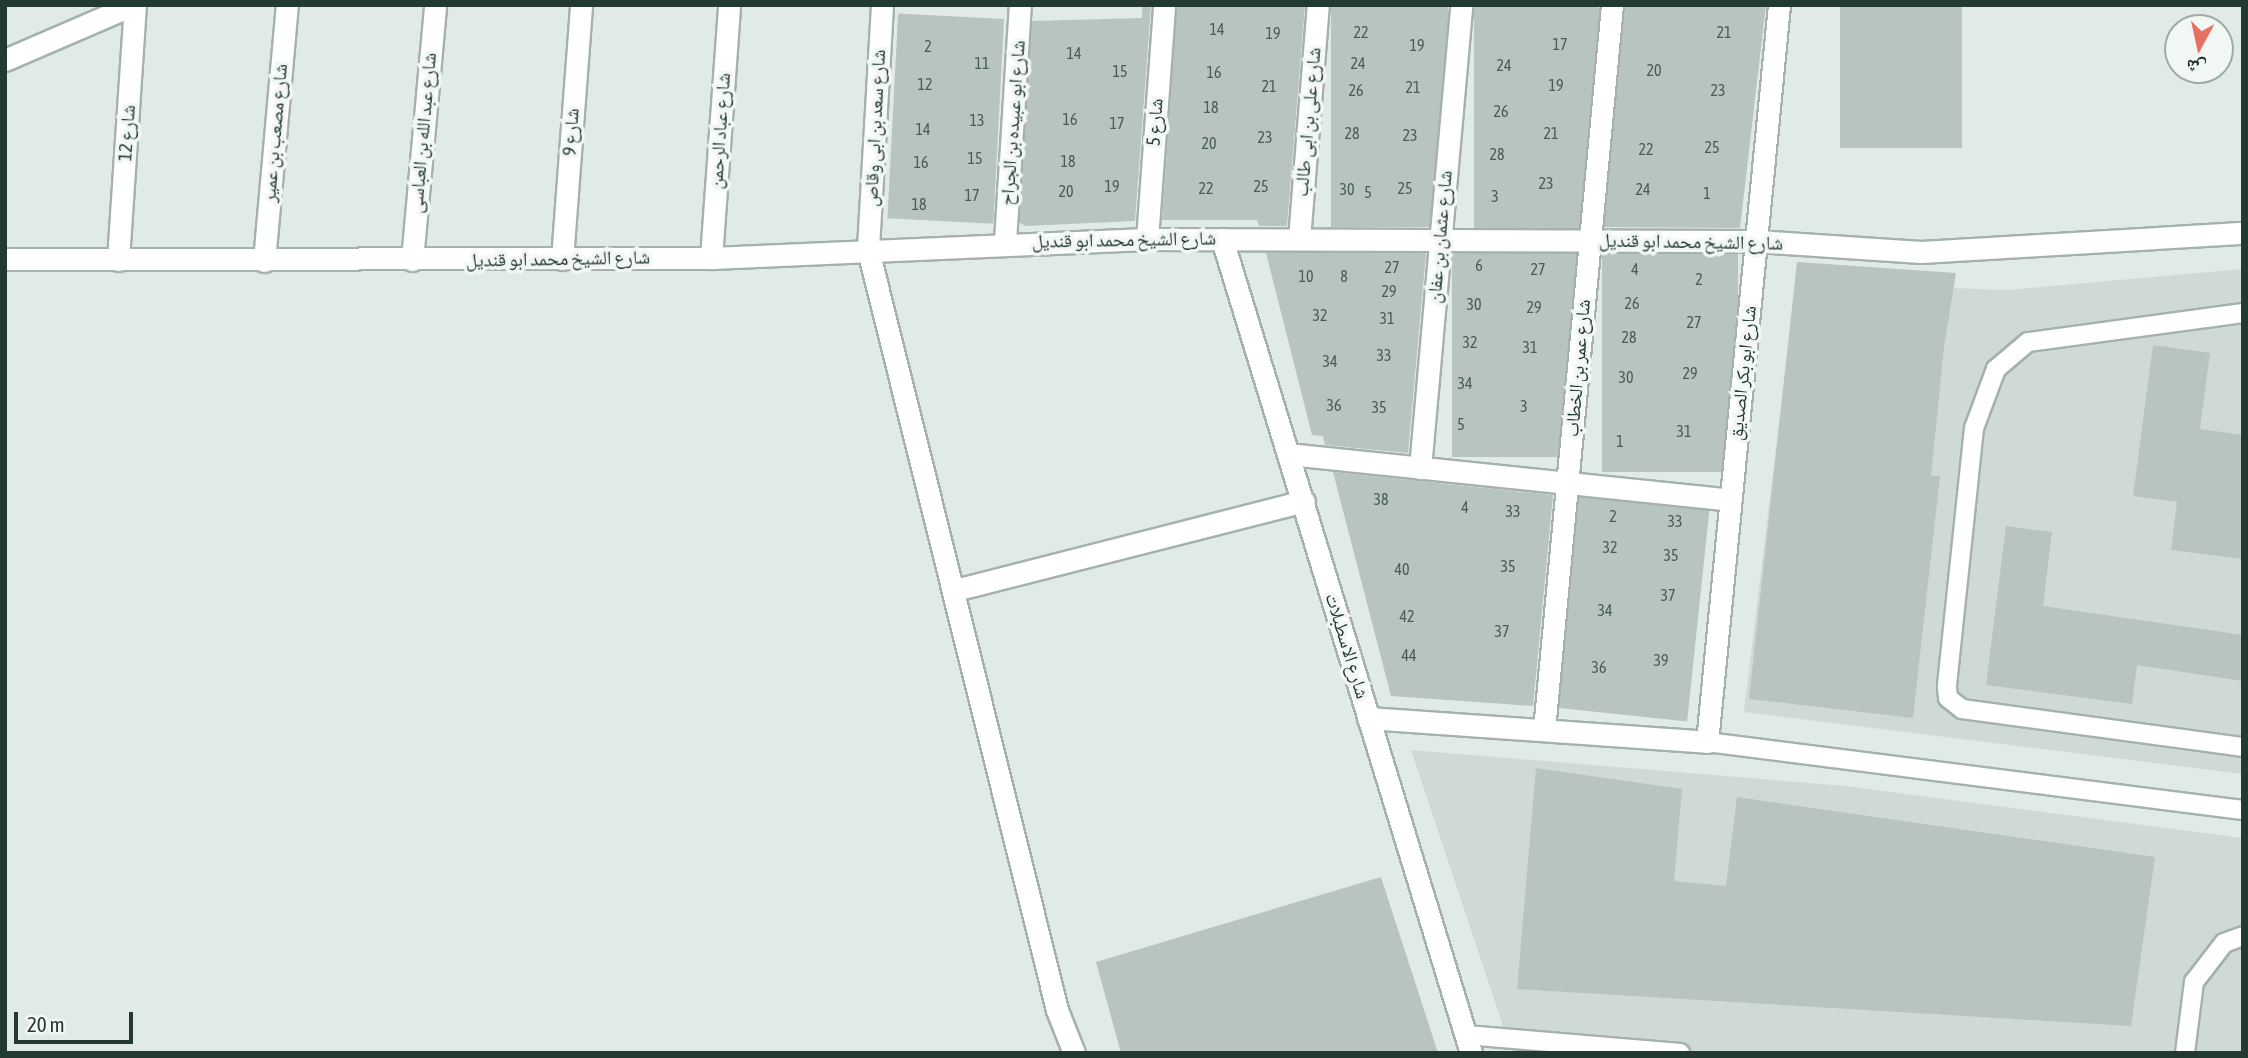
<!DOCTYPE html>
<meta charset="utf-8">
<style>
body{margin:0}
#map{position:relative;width:2248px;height:1058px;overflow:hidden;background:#e1ebe5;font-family:"Asap Condensed","Noto Naskh Arabic",sans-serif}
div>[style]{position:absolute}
.built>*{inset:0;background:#d0dad4}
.building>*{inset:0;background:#b7c5be;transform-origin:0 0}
.roads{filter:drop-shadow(2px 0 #a4b2ab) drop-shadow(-2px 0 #a4b2ab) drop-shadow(0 2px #a4b2ab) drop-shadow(0 -2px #a4b2ab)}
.lane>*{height:18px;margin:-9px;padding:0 9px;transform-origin:9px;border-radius:9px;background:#fff}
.street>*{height:21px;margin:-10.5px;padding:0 10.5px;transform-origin:10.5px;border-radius:10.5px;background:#fff}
span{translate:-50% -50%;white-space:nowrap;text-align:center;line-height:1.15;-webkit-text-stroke:7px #f2f7f4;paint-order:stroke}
.number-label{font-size:16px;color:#485d54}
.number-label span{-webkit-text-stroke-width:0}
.street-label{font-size:19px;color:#233a31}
.frame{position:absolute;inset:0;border:7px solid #233a31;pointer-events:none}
.north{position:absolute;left:2164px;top:14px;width:70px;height:70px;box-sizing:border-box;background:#f2f7f4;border:2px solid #9faba6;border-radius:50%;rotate:188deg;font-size:19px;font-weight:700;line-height:28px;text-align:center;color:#233a31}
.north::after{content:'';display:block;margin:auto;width:24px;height:32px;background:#e67163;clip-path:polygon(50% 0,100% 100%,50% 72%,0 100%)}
.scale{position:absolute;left:14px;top:1012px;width:119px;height:32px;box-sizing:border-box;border:4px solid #233a31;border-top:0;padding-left:9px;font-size:21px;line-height:24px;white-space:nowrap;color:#233a31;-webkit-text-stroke:5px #f2f7f4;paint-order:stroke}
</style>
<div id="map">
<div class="built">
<div style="clip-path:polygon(2243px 269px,2243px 774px,1744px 712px,1796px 282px,2006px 290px)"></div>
<div style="clip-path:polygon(1411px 750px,1845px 786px,2243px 838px,2243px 1053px,1512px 1053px)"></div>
</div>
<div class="building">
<div style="clip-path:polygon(1142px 5px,1151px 5px,1135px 221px,1025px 226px,1019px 222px,1032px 21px,1142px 18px)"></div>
<div style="clip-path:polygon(1177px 5px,1305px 5px,1287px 226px,1259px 226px,1257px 220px,1162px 220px)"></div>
<div style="left:1331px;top:5px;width:117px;height:222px"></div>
<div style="left:1474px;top:5px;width:125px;height:223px"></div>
<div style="clip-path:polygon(1625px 5px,1766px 5px,1740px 228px,1604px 227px)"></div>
<div style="left:1840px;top:5px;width:122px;height:143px"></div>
<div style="left:1004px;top:19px;width:205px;height:106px;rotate:93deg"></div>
<div style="clip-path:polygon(1266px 253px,1426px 253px,1408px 453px,1325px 445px,1323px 436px,1312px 435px)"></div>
<div style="left:1452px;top:253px;width:124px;height:204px"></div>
<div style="left:1602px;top:254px;width:136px;height:218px"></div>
<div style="clip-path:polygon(1797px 262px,1956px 273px,1944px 347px,1931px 476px,1940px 476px,1913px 718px,1749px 699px)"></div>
<div style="clip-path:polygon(2153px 345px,2210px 353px,2200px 429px,2243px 435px,2243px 559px,2171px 550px,2177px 502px,2133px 496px)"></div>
<div style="clip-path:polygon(1333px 472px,1553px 495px,1533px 706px,1391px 696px)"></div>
<div style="left:1579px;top:497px;width:131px;height:212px;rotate:6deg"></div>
<div style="clip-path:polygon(2006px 526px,2052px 532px,2043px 606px,2243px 635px,2243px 681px,2137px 665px,2132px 704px,1986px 685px)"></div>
<div style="clip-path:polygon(1536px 768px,1682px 789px,1674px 881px,1726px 886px,1737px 797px,2155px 857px,2131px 1026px,1517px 989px)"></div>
<div style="clip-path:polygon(1381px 877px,1438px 1053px,1121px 1053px,1096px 962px)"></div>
</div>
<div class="roads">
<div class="lane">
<div style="left:2243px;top:313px;width:217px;rotate:172.3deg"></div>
<div style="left:2028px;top:342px;width:42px;rotate:139.8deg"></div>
<div style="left:1996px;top:369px;width:63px;rotate:110.4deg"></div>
<div style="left:1974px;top:428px;width:260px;rotate:96deg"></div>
<div style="left:1947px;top:687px;width:11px;rotate:85deg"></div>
<div style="left:1948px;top:698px;width:18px;rotate:38deg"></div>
<div style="left:1962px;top:709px;width:284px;rotate:7.7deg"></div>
<div style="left:1707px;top:742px;width:540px;rotate:7.23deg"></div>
<div style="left:1466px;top:1035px;width:215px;rotate:4.8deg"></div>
<div style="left:2185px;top:1053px;width:72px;rotate:-82.8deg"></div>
<div style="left:2194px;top:982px;width:49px;rotate:-52.4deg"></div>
<div style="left:2224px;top:943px;width:20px;rotate:-20deg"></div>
</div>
<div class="street">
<div style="left:882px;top:5px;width:245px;rotate:93.3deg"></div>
<div style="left:868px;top:250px;width:783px;rotate:76.03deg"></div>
<div style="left:1057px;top:1010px;width:46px;rotate:68.4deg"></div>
<div style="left:5px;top:60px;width:138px;rotate:-23.4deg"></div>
<div style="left:1147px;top:239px;width:235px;rotate:-85.8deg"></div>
<div style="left:1222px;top:239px;width:851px;rotate:72.99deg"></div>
<div style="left:1299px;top:239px;width:235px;rotate:-85.4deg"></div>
<div style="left:1005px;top:241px;width:236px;rotate:-86.4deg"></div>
<div style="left:711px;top:258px;width:254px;rotate:-85.9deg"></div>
<div style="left:5px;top:259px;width:706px;rotate:-0.08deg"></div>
<div style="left:711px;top:258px;width:436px;rotate:-2.5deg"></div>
<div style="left:1147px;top:239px;width:609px;rotate:0.19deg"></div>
<div style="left:1756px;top:241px;width:165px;rotate:3.8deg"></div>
<div style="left:1921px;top:252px;width:323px;rotate:-3.4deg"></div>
<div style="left:562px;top:259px;width:255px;rotate:-85.7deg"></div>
<div style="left:118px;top:260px;width:256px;rotate:-86.2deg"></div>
<div style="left:412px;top:260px;width:256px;rotate:-84.8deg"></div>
<div style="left:264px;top:261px;width:257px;rotate:-84.9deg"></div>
<div style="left:1288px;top:454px;width:444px;rotate:5.9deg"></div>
<div style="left:1420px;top:468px;width:465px;rotate:-84.9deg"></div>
<div style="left:955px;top:590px;width:360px;rotate:-14.3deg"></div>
<div style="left:1368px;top:718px;width:340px;rotate:4deg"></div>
<div style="left:1707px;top:742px;width:741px;rotate:-84.42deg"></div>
<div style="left:1544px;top:730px;width:728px;rotate:-84.64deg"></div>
</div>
</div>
<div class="number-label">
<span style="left:1217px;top:29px">14</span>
<span style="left:1361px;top:32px">22</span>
<span style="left:1724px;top:32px">21</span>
<span style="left:1273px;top:33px">19</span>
<span style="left:1560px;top:44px">17</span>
<span style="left:1417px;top:45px">19</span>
<span style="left:928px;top:46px">2</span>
<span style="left:1074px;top:53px">14</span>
<span style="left:982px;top:63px">11</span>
<span style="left:1358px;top:63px">24</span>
<span style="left:1504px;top:65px">24</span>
<span style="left:1654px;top:70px">20</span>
<span style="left:1120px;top:71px">15</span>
<span style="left:1214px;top:72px">16</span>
<span style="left:925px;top:84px">12</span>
<span style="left:1556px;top:85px">19</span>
<span style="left:1269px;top:86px">21</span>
<span style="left:1413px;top:87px">21</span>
<span style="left:1356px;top:90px">26</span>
<span style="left:1718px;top:90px">23</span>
<span style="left:1211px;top:107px">18</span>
<span style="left:1501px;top:111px">26</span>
<span style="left:1070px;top:119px">16</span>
<span style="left:977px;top:120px">13</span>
<span style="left:1117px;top:123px">17</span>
<span style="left:923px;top:129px">14</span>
<span style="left:1352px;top:133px">28</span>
<span style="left:1551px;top:133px">21</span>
<span style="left:1410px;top:135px">23</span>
<span style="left:1265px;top:137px">23</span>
<span style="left:1209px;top:143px">20</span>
<span style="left:1712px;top:147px">25</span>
<span style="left:1646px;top:149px">22</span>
<span style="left:1497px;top:154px">28</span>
<span style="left:975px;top:158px">15</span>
<span style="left:1068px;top:161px">18</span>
<span style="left:921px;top:162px">16</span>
<span style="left:1546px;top:183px">23</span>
<span style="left:1112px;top:186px">19</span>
<span style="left:1261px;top:186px">25</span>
<span style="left:1206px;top:188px">22</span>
<span style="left:1405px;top:188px">25</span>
<span style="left:1347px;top:189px">30</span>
<span style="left:1643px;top:189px">24</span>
<span style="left:1066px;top:191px">20</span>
<span style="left:1368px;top:192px">5</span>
<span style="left:1707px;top:193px">1</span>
<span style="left:972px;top:195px">17</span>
<span style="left:1495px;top:196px">3</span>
<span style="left:919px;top:204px">18</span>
<span style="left:1479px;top:265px">6</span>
<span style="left:1392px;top:267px">27</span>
<span style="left:1538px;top:269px">27</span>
<span style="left:1635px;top:269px">4</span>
<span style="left:1306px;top:276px">10</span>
<span style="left:1344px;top:276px">8</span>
<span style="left:1699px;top:279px">2</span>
<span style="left:1389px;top:291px">29</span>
<span style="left:1632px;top:303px">26</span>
<span style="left:1474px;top:304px">30</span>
<span style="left:1534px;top:307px">29</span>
<span style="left:1320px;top:315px">32</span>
<span style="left:1387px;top:318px">31</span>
<span style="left:1694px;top:322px">27</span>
<span style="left:1629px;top:337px">28</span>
<span style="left:1470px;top:342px">32</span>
<span style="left:1530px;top:347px">31</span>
<span style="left:1384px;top:355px">33</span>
<span style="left:1330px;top:361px">34</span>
<span style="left:1690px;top:373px">29</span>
<span style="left:1626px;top:377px">30</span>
<span style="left:1465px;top:383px">34</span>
<span style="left:1334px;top:405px">36</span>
<span style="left:1524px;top:406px">3</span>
<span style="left:1379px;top:407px">35</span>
<span style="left:1461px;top:424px">5</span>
<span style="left:1684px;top:431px">31</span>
<span style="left:1620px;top:441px">1</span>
<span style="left:1381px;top:499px">38</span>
<span style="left:1465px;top:507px">4</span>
<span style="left:1513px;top:511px">33</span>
<span style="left:1613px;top:516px">2</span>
<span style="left:1675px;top:521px">33</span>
<span style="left:1610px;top:547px">32</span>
<span style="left:1671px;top:555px">35</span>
<span style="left:1508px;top:566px">35</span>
<span style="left:1402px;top:569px">40</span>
<span style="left:1668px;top:595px">37</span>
<span style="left:1605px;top:610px">34</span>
<span style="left:1407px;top:616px">42</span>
<span style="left:1502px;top:631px">37</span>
<span style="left:1409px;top:655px">44</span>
<span style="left:1661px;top:660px">39</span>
<span style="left:1599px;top:667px">36</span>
</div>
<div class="street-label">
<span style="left:1155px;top:122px;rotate:-86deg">شارع 5</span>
<span style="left:1308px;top:122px;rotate:-85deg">شارع على بن ابى طالب</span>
<span style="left:1013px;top:123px;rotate:-86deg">شارع ابو عبيده بن الجراح</span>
<span style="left:875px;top:128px;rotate:-87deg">شارع سعد بن ابى وقاص</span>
<span style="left:720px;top:131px;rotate:-86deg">شارع عباد الرحمن</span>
<span style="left:571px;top:132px;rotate:-86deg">شارع 9</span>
<span style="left:127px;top:133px;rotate:-86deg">شارع 12</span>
<span style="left:275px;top:133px;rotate:-85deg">شارع مصعب بن عمير</span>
<span style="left:423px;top:133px;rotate:-85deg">شارع عبد الله بن العباسى</span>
<span style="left:1440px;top:237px;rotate:-85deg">شارع عثمان بن عفان</span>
<span style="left:1124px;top:240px;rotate:-1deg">شارع الشيخ محمد ابو قنديل</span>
<span style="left:1691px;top:242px;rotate:1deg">شارع الشيخ محمد ابو قنديل</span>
<span style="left:558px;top:259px;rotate:-1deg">شارع الشيخ محمد ابو قنديل</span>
<span style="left:1578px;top:368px;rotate:-85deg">شارع عمر بن الخطاب</span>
<span style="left:1743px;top:373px;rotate:-84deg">شارع ابو بكر الصديق</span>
<span style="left:1347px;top:646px;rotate:73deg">شارع الاسطبلات</span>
</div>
<div class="frame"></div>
<div class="north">ش</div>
<div class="scale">20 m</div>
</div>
